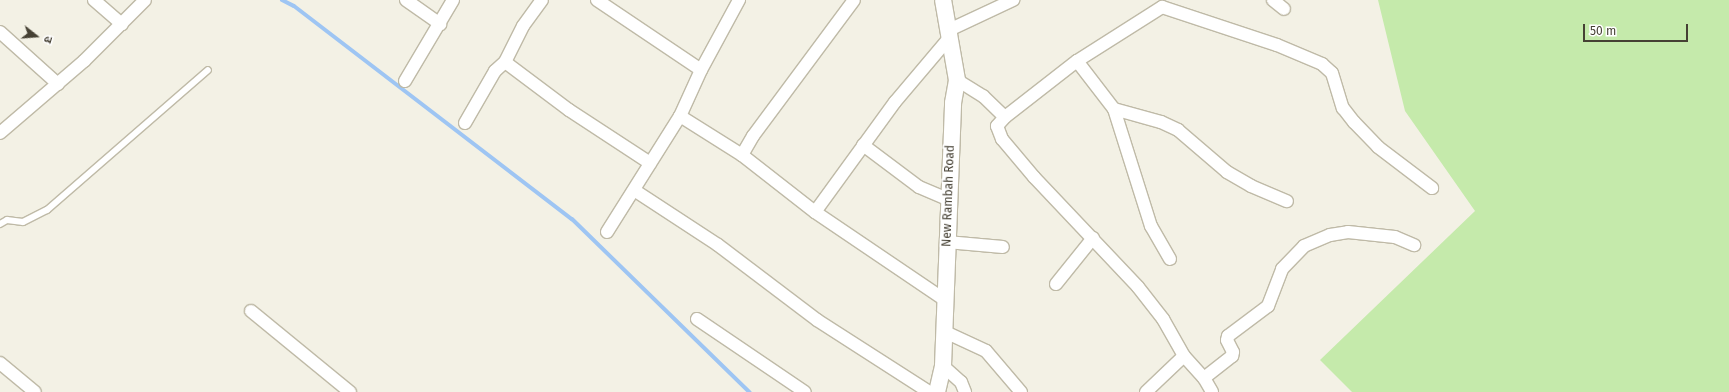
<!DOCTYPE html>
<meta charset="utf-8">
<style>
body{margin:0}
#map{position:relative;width:1729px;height:392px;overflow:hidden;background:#f3f1e5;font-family:"Fira Sans","Noto Sans Devanagari",sans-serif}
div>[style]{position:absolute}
.green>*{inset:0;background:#c5eaab}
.stream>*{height:4px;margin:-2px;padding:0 2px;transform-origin:2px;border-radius:2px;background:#9ec5f3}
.roads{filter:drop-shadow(1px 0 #bfbaa7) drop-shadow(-1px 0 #bfbaa7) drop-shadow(0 1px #bfbaa7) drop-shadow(0 -1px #bfbaa7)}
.service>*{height:6px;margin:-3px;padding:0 3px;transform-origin:3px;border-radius:3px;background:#fff}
.minor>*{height:12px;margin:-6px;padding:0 6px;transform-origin:6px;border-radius:6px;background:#fff}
.tertiary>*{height:16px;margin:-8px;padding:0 8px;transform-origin:8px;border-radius:8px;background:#fff}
span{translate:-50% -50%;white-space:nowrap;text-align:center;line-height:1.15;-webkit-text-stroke:3px #fff;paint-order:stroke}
.street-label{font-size:12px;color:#464134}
.north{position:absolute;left:16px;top:16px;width:40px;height:40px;-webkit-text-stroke:3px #fff;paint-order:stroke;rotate:107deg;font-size:11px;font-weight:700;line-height:16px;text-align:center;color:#464134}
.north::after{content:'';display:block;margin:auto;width:14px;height:18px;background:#464134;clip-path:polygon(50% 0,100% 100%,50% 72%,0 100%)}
.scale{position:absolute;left:1583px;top:24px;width:105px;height:18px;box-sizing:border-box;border:2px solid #464134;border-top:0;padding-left:5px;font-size:12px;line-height:14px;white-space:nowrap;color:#464134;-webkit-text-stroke:3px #fff;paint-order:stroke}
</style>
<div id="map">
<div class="green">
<div style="clip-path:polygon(1378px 0,1729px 0,1729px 392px,1352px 392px,1320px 360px,1475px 211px,1405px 111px)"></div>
</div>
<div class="stream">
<div style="left:282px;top:0;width:13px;rotate:27deg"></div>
<div style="left:294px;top:6px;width:350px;rotate:37.5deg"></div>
<div style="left:572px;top:219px;width:248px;rotate:44.3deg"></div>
</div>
<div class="roads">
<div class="service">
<div style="left:0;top:224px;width:8px;rotate:-30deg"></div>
<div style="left:7px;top:220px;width:16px;rotate:7deg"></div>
<div style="left:23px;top:222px;width:27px;rotate:-27deg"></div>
<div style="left:47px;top:210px;width:213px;rotate:-41deg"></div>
</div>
<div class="minor">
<div style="left:94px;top:0;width:37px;rotate:41deg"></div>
<div style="left:406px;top:0;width:42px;rotate:35.2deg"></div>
<div style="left:597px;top:0;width:125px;rotate:33.9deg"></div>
<div style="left:739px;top:0;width:80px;rotate:118.5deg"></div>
<div style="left:701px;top:70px;width:51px;rotate:114.5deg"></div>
<div style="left:680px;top:116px;width:73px;rotate:32.2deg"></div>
<div style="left:742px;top:155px;width:93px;rotate:38deg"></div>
<div style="left:815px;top:212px;width:157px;rotate:34.1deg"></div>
<div style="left:1273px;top:0;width:14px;rotate:39deg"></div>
<div style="left:949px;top:30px;width:71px;rotate:-25.1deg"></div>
<div style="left:0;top:32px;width:78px;rotate:41.9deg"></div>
<div style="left:1077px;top:61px;width:61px;rotate:52.4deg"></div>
<div style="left:1114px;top:109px;width:123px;rotate:72.5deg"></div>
<div style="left:1151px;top:226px;width:38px;rotate:60deg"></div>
<div style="left:505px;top:62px;width:80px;rotate:36.9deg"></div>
<div style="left:569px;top:110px;width:97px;rotate:33.2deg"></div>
<div style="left:957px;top:80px;width:31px;rotate:32deg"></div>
<div style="left:983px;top:96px;width:30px;rotate:44deg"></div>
<div style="left:1005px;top:117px;width:91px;rotate:-37.9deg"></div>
<div style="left:1077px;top:61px;width:101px;rotate:-32.4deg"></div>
<div style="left:1162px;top:7px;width:121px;rotate:18.3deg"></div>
<div style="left:1277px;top:45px;width:49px;rotate:22.9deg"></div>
<div style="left:1322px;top:64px;width:13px;rotate:42deg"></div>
<div style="left:1332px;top:73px;width:37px;rotate:73deg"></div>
<div style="left:1343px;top:108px;width:18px;rotate:52deg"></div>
<div style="left:1354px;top:122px;width:35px;rotate:46deg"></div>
<div style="left:1378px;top:147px;width:68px;rotate:37.2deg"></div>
<div style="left:405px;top:81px;width:94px;rotate:-59.3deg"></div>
<div style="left:1114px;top:109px;width:49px;rotate:15.5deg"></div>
<div style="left:1161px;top:122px;width:19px;rotate:25deg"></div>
<div style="left:1178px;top:130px;width:65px;rotate:40.6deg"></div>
<div style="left:1227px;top:172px;width:28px;rotate:30deg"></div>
<div style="left:1251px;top:186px;width:39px;rotate:23deg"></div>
<div style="left:1005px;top:117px;width:12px;rotate:132deg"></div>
<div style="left:997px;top:126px;width:14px;rotate:69deg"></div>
<div style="left:1002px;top:139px;width:50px;rotate:49.9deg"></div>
<div style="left:1034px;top:177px;width:151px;rotate:46.6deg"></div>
<div style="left:1138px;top:287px;width:41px;rotate:52deg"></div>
<div style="left:1163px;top:319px;width:43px;rotate:60.4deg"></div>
<div style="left:1184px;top:356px;width:30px;rotate:48deg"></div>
<div style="left:1204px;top:378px;width:16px;rotate:60deg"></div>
<div style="left:465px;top:123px;width:60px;rotate:-60deg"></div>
<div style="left:495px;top:71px;width:13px;rotate:-42deg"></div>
<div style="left:505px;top:62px;width:40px;rotate:-63.4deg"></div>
<div style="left:523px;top:26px;width:32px;rotate:-54deg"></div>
<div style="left:0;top:133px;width:111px;rotate:-40.6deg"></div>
<div style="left:84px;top:61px;width:86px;rotate:-45deg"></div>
<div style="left:863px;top:145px;width:70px;rotate:36.9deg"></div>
<div style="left:919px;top:187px;width:33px;rotate:23deg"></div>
<div style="left:742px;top:155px;width:22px;rotate:-60deg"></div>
<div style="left:753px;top:136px;width:169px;rotate:-53.4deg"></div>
<div style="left:634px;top:190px;width:100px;rotate:33.2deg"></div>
<div style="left:718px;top:245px;width:124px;rotate:37.1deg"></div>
<div style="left:817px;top:320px;width:133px;rotate:32.7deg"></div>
<div style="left:815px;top:212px;width:136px;rotate:-54deg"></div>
<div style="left:895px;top:102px;width:85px;rotate:-49.8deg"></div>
<div style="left:607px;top:232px;width:137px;rotate:-57.8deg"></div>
<div style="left:947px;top:242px;width:56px;rotate:5.1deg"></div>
<div style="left:1056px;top:284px;width:59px;rotate:-51.2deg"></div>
<div style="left:251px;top:311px;width:128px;rotate:39.3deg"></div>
<div style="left:697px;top:319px;width:130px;rotate:34.1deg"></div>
<div style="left:943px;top:331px;width:47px;rotate:24.9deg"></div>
<div style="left:986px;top:351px;width:54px;rotate:49.5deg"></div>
<div style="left:0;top:363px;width:45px;rotate:39.6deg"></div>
<div style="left:943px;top:366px;width:24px;rotate:42deg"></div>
<div style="left:961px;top:382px;width:11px;rotate:68deg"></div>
<div style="left:1204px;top:378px;width:36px;rotate:-38deg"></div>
<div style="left:1232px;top:356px;width:4px;rotate:-76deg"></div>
<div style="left:1233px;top:352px;width:13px;rotate:-117deg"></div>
<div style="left:1227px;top:340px;width:4px;rotate:-76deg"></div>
<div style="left:1228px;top:336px;width:50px;rotate:-36.9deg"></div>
<div style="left:1268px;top:306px;width:40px;rotate:-69deg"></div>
<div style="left:1282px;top:269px;width:32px;rotate:-46deg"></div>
<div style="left:1304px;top:246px;width:28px;rotate:-23deg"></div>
<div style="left:1330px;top:235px;width:18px;rotate:-9deg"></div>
<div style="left:1348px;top:232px;width:47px;rotate:6.1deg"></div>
<div style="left:1395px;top:237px;width:21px;rotate:23deg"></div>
<div style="left:1146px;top:392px;width:52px;rotate:-43.5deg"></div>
</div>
<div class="tertiary">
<div style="left:937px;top:392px;width:27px;rotate:-77deg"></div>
<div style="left:943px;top:366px;width:263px;rotate:-87.8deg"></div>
<div style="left:953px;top:103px;width:23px;rotate:-80deg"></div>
<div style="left:957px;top:80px;width:81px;rotate:-99.9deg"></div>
</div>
</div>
<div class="street-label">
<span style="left:949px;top:196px;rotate:-88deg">New Rambah Road</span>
</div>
<div class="north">उ</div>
<div class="scale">50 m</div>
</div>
